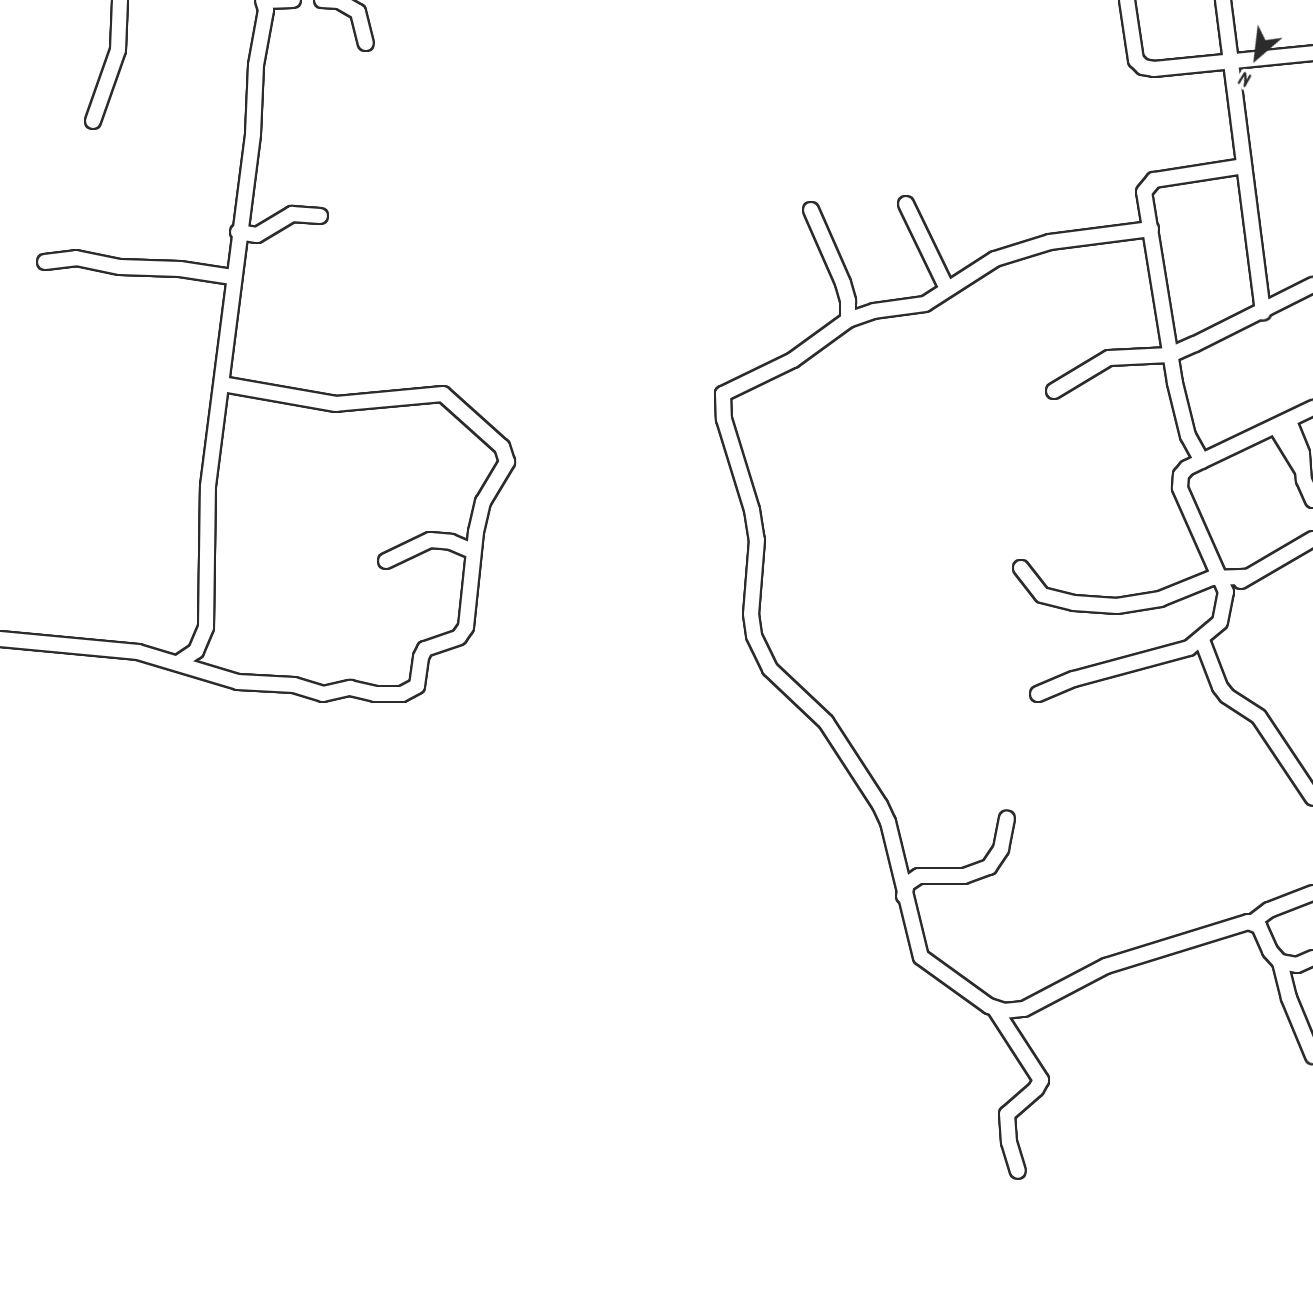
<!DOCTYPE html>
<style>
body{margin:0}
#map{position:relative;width:1313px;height:1294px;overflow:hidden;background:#fff;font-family:Dekko,sans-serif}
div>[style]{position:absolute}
.roads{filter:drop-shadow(2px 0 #2b2b2b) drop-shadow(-2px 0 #2b2b2b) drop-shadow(0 2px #2b2b2b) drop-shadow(0 -2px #2b2b2b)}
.minor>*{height:14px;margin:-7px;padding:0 7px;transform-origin:7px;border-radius:7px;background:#fff}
span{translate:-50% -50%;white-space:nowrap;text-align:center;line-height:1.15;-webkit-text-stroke:8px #fff;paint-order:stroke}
.north{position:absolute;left:1217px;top:16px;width:80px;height:80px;-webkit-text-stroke:6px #fff;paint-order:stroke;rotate:208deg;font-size:22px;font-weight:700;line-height:32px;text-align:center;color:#2b2b2b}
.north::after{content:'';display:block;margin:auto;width:28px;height:36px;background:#2b2b2b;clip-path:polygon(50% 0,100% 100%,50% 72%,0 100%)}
</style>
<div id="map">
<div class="roads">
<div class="minor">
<div style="left:322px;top:0;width:17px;rotate:3deg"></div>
<div style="left:339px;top:1px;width:22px;rotate:30deg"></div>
<div style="left:358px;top:12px;width:32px;rotate:76deg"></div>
<div style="left:1127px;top:0;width:61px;rotate:81.5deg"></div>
<div style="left:1136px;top:60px;width:10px;rotate:45deg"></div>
<div style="left:1143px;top:67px;width:11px;rotate:10deg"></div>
<div style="left:1154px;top:69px;width:160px;rotate:-5.7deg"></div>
<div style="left:1223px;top:0;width:315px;rotate:82.7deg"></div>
<div style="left:265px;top:1px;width:28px;rotate:-2deg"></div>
<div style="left:93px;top:121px;width:75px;rotate:-70.6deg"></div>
<div style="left:118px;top:50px;width:50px;rotate:-87.7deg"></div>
<div style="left:906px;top:204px;width:94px;rotate:64.2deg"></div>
<div style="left:811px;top:210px;width:80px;rotate:66.3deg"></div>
<div style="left:843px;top:283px;width:19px;rotate:74deg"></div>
<div style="left:848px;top:301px;width:19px;rotate:90deg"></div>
<div style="left:1151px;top:229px;width:102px;rotate:172.7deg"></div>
<div style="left:1050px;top:242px;width:58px;rotate:162.8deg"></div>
<div style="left:995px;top:259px;width:83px;rotate:147.3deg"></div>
<div style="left:925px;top:304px;width:51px;rotate:172.2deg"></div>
<div style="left:874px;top:311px;width:28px;rotate:161deg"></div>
<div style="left:848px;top:320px;width:68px;rotate:144deg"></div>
<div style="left:793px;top:360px;width:78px;rotate:154.1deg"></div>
<div style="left:723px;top:394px;width:25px;rotate:88deg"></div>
<div style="left:724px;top:419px;width:95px;rotate:72.9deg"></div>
<div style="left:752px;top:510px;width:30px;rotate:81deg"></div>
<div style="left:757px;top:540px;width:74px;rotate:94.6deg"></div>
<div style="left:751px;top:614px;width:22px;rotate:82deg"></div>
<div style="left:754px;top:636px;width:37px;rotate:64deg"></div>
<div style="left:770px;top:669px;width:77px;rotate:43.4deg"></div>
<div style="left:826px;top:722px;width:99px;rotate:57deg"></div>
<div style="left:880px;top:805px;width:19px;rotate:65deg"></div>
<div style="left:888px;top:822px;width:139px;rotate:76.3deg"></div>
<div style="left:921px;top:957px;width:84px;rotate:35.8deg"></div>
<div style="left:989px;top:1006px;width:16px;rotate:18deg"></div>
<div style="left:1004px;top:1011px;width:20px;rotate:-6deg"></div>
<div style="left:1024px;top:1009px;width:93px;rotate:-27.7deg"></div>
<div style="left:1106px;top:966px;width:149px;rotate:-17.2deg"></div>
<div style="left:1248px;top:922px;width:12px;rotate:20deg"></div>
<div style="left:1259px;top:926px;width:27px;rotate:66deg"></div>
<div style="left:1270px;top:951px;width:15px;rotate:48deg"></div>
<div style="left:1280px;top:962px;width:17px;rotate:10deg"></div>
<div style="left:1297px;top:965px;width:17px;rotate:-24deg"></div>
<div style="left:238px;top:232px;width:19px;rotate:9deg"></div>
<div style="left:257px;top:235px;width:41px;rotate:-31deg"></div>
<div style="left:292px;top:214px;width:28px;rotate:4deg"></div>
<div style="left:45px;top:262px;width:31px;rotate:-7deg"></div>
<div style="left:76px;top:258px;width:45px;rotate:11.6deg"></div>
<div style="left:120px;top:267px;width:60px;rotate:1.9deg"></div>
<div style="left:180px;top:269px;width:53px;rotate:8.7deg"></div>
<div style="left:1054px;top:391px;width:64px;rotate:-31deg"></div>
<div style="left:1109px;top:358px;width:61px;rotate:-2.8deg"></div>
<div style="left:1170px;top:355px;width:27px;rotate:-24deg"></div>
<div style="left:1195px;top:344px;width:132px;rotate:-26.6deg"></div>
<div style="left:1289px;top:421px;width:35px;rotate:68deg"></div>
<div style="left:1302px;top:454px;width:26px;rotate:86deg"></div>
<div style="left:1304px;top:480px;width:22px;rotate:66deg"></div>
<div style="left:1276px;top:427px;width:52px;rotate:58.5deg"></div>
<div style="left:1202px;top:461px;width:29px;rotate:-119deg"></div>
<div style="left:1188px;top:436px;width:55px;rotate:-103.8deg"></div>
<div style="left:1175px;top:383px;width:193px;rotate:-99.2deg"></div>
<div style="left:1144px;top:192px;width:16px;rotate:-50deg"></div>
<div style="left:1154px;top:180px;width:91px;rotate:-8.8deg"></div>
<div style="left:386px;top:561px;width:49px;rotate:-25.5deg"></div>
<div style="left:430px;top:540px;width:21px;rotate:5deg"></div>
<div style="left:451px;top:542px;width:23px;rotate:23deg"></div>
<div style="left:1021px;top:568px;width:34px;rotate:52deg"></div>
<div style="left:1042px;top:595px;width:33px;rotate:14deg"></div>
<div style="left:1074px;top:603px;width:43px;rotate:4deg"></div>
<div style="left:1117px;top:606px;width:44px;rotate:-9.2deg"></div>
<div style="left:1160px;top:599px;width:56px;rotate:-22deg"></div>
<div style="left:1212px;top:578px;width:35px;rotate:-2deg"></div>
<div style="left:1241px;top:581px;width:83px;rotate:-30.3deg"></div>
<div style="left:0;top:639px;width:139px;rotate:5.4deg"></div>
<div style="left:138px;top:652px;width:104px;rotate:16.7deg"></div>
<div style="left:238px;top:682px;width:56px;rotate:3.1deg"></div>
<div style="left:294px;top:685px;width:30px;rotate:17deg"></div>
<div style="left:323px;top:694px;width:28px;rotate:-13deg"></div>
<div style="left:350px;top:688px;width:26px;rotate:13deg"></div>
<div style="left:375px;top:694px;width:27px"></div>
<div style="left:402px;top:694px;width:17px;rotate:-28deg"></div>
<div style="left:417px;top:686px;width:29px;rotate:-82deg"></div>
<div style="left:421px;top:657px;width:9px;rotate:-63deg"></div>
<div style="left:425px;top:649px;width:36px;rotate:-19deg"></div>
<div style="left:459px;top:637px;width:12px;rotate:-55deg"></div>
<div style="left:466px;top:627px;width:96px;rotate:-84deg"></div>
<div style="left:476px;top:532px;width:31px;rotate:-77deg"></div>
<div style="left:483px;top:502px;width:47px;rotate:-59deg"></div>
<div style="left:507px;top:462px;width:16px;rotate:-108deg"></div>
<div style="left:502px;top:447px;width:79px;rotate:-138.1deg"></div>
<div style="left:443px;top:394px;width:107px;rotate:174.7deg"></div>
<div style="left:336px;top:404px;width:115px;rotate:-170deg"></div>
<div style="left:1202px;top:640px;width:50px;rotate:69deg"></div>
<div style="left:1220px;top:687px;width:11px;rotate:52deg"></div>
<div style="left:1227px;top:696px;width:38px;rotate:33deg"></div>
<div style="left:1259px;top:717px;width:97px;rotate:56.3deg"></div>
<div style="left:178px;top:663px;width:22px;rotate:-34deg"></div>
<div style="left:196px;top:651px;width:26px;rotate:-67deg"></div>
<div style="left:206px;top:627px;width:141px;rotate:-89.2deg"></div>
<div style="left:208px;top:486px;width:355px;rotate:-82.7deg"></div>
<div style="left:253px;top:134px;width:69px;rotate:-87.5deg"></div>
<div style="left:256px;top:65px;width:56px;rotate:-79.7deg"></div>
<div style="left:266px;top:10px;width:10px;rotate:-107deg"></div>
<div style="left:1038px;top:694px;width:39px;rotate:-23deg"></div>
<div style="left:1074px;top:679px;width:119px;rotate:-15.1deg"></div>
<div style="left:1189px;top:648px;width:40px;rotate:-40deg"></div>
<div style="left:1220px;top:622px;width:31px;rotate:-79deg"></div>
<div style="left:1226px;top:592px;width:114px;rotate:-113.9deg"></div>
<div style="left:1180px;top:488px;width:13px;rotate:-86deg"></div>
<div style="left:1181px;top:475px;width:9px;rotate:-49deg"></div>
<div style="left:1187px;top:468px;width:140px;rotate:-25.5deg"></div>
<div style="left:904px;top:896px;width:12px;rotate:-76deg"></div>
<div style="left:907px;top:884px;width:14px;rotate:-34deg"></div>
<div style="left:919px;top:876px;width:45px"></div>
<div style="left:964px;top:876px;width:27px;rotate:-20deg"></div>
<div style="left:989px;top:867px;width:22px;rotate:-56deg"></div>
<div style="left:1001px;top:849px;width:31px;rotate:-79deg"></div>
<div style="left:1253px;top:922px;width:20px;rotate:-37deg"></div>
<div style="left:1269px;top:910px;width:47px;rotate:-21.1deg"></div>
<div style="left:1280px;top:962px;width:37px;rotate:76deg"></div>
<div style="left:1289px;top:998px;width:63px;rotate:67.5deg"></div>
<div style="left:995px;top:1009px;width:85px;rotate:57.1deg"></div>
<div style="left:1041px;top:1080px;width:10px;rotate:119deg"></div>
<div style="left:1036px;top:1089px;width:38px;rotate:139deg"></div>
<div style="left:1007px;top:1114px;width:28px;rotate:86deg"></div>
<div style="left:1009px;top:1142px;width:30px;rotate:73deg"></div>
</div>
</div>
<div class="north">N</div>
</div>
